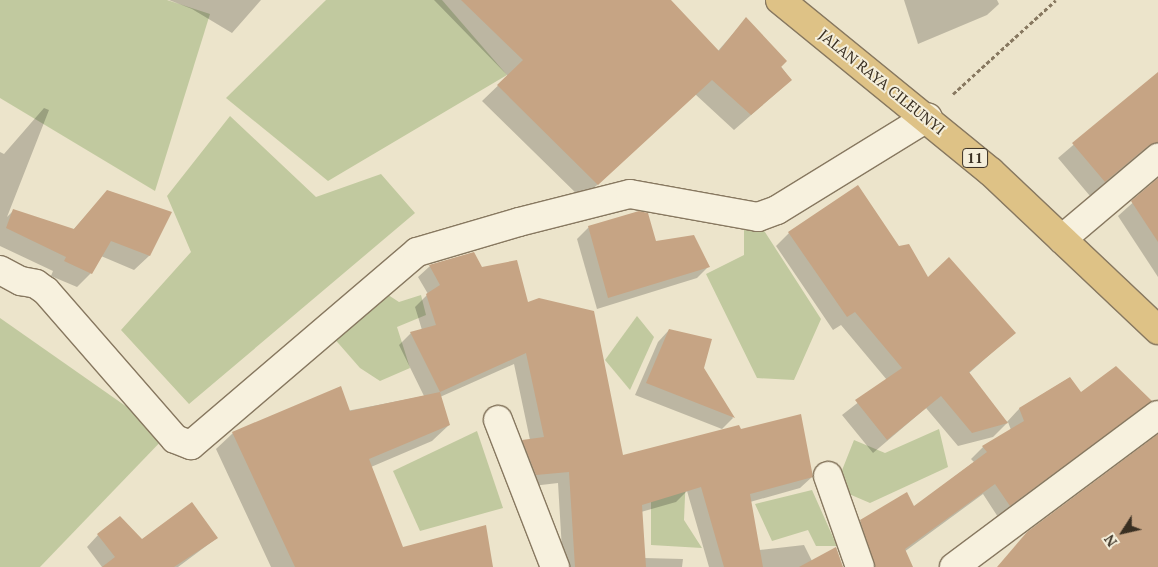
<!DOCTYPE html>
<style>
body{margin:0}
#map{position:relative;width:1158px;height:567px;overflow:hidden;background:#ece4cb;font-family:"PT Serif",serif}
div>[style]{position:absolute}
.green>*{inset:0;background:#c1c99f}
.shadow>*{inset:0;background:#0003}
.building>*{inset:0;background:#c6a484}
.path>*{height:3px;margin-top:-1.5px;transform-origin:0;background:repeating-linear-gradient(90deg,#877860 0 4px,transparent 0 6.5px)}
.roads{filter:drop-shadow(1px 0 #877860) drop-shadow(-1px 0 #877860) drop-shadow(0 1px #877860) drop-shadow(0 -1px #877860)}
.minor>*{height:28px;margin:-14px;padding:0 14px;transform-origin:14px;border-radius:14px;background:#f7f1de}
.trunk>*{height:28px;margin:-14px;padding:0 14px;transform-origin:14px;border-radius:14px;background:#dec286}
span{translate:-50% -50%;white-space:nowrap;text-align:center;line-height:1.15;-webkit-text-stroke:4px #f4eeda;paint-order:stroke}
.shield-label span{padding:1px 4px;background:#f4eeda;border:1px solid;border-radius:4px;-webkit-text-stroke-width:0}
.shield-label{font-size:14px;color:#392f22;font-weight:700}
.street-label{font-size:15px;color:#392f22}
.north{position:absolute;left:1098px;top:507px;width:50px;height:50px;-webkit-text-stroke:4px #f4eeda;paint-order:stroke;rotate:235deg;font-size:14px;font-weight:700;line-height:20px;text-align:center;color:#392f22}
.north::after{content:'';display:block;margin:auto;width:18px;height:22px;background:#392f22;clip-path:polygon(50% 0,100% 100%,50% 72%,0 100%)}
</style>
<div id="map">
<div class="green">
<div style="clip-path:polygon(0 0,167px 0,210px 14px,155px 191px,0 98px)"></div>
<div style="clip-path:polygon(326px 0,442px 0,507px 75px,328px 181px,226px 98px)"></div>
<div style="clip-path:polygon(230px 116px,316px 197px,381px 174px,415px 213px,189px 404px,121px 330px,191px 252px,167px 196px)"></div>
<div style="clip-path:polygon(763px 229px,821px 319px,794px 380px,757px 378px,706px 274px,744px 255px,744px 230px)"></div>
<div style="clip-path:polygon(379px 289px,399px 302px,421px 295px,426px 315px,397px 327px,410px 368px,380px 381px,360px 368px,332px 336px)"></div>
<div style="clip-path:polygon(637px 316px,654px 337px,630px 390px,605px 360px)"></div>
<div style="clip-path:polygon(0 318px,167px 435px,40px 567px,0 567px)"></div>
<div style="clip-path:polygon(939px 429px,948px 467px,870px 503px,835px 488px,854px 440px,885px 453px)"></div>
<div style="clip-path:polygon(477px 431px,503px 508px,420px 531px,393px 471px)"></div>
<div style="clip-path:polygon(651px 474px,686px 474px,684px 520px,702px 548px,651px 545px)"></div>
<div style="clip-path:polygon(812px 490px,837px 546px,816px 546px,808px 530px,772px 541px,755px 504px)"></div>
</div>
<div class="shadow">
<div style="clip-path:polygon(169px 0,261px 0,232px 33px,192px 9px)"></div>
<div style="clip-path:polygon(434px 0,669px 0,717px 52px,746px 19px,791px 80px,734px 130px,695px 94px,582px 199px,482px 101px,508px 76px)"></div>
<div style="clip-path:polygon(904px 0,997px 0,999px 4px,987px 15px,918px 44px)"></div>
<div style="clip-path:polygon(1158px 73px,1158px 172px,1148px 157px,1133px 160px,1090px 196px,1058px 158px)"></div>
<div style="clip-path:polygon(44px 108px,49px 110px,7px 217px,13px 211px,73px 230px,108px 191px,170px 213px,149px 256px,134px 270px,101px 256px,91px 273px,77px 287px,51px 276px,53px 271px,0 246px,0 152px,4px 154px)"></div>
<div style="clip-path:polygon(1158px 180px,1158px 277px,1118px 216px)"></div>
<div style="clip-path:polygon(589px 227px,655px 243px,709px 266px,697px 278px,597px 309px,577px 239px)"></div>
<div style="clip-path:polygon(789px 233px,899px 247px,927px 279px,1014px 333px,968px 374px,1006px 423px,1019px 409px,1069px 378px,1081px 394px,1150px 401px,998px 517px,983px 494px,904px 552px,912px 567px,859px 567px,849px 533px,861px 521px,913px 508px,974px 462px,971px 459px,983px 447px,1011px 430px,1008px 422px,993px 437px,958px 446px,926px 408px,873px 453px,842px 415px,887px 380px,841px 325px,833px 330px,776px 246px)"></div>
<div style="clip-path:polygon(430px 266px,481px 268px,527px 304px,622px 457px,741px 430px,812px 477px,800px 488px,750px 502px,759px 550px,804px 545px,812px 561px,842px 567px,709px 567px,687px 491px,676px 502px,641px 512px,644px 558px,683px 559px,682px 567px,563px 567px,558px 483px,524px 487px,511px 453px,523px 441px,530px 440px,514px 364px,440px 397px,449px 425px,432px 441px,371px 467px,402px 548px,492px 567px,271px 567px,216px 449px,233px 433px,424px 396px,399px 345px,411px 333px,422px 330px,415px 307px,428px 294px,418px 277px)"></div>
<div style="clip-path:polygon(669px 330px,703px 369px,733px 418px,722px 429px,635px 395px,658px 342px)"></div>
<div style="clip-path:polygon(98px 535px,141px 540px,217px 538px,178px 567px,102px 567px,87px 547px)"></div>
</div>
<div class="building">
<div style="clip-path:polygon(461px 0,671px 0,719px 51px,746px 17px,787px 61px,781px 67px,792px 80px,751px 115px,712px 80px,598px 185px,497px 85px,523px 60px)"></div>
<div style="clip-path:polygon(1158px 72px,1158px 143px,1148px 146px,1105px 182px,1072px 143px)"></div>
<div style="clip-path:polygon(1158px 178px,1158px 242px,1131px 201px)"></div>
<div style="clip-path:polygon(858px 185px,899px 246px,909px 244px,928px 277px,949px 257px,1016px 333px,969px 372px,1008px 423px,972px 433px,941px 396px,887px 440px,855px 400px,902px 368px,855px 312px,847px 317px,788px 232px)"></div>
<div style="clip-path:polygon(107px 190px,172px 212px,150px 256px,111px 241px,92px 274px,64px 261px,66px 257px,6px 228px,13px 209px,74px 229px)"></div>
<div style="clip-path:polygon(639px 211px,648px 213px,656px 241px,694px 235px,710px 267px,608px 298px,588px 226px)"></div>
<div style="clip-path:polygon(474px 252px,482px 267px,517px 260px,528px 302px,539px 298px,594px 311px,623px 455px,739px 425px,741px 429px,801px 414px,813px 477px,750px 494px,763px 567px,724px 567px,701px 487px,642px 505px,646px 567px,575px 567px,569px 472px,536px 475px,522px 440px,544px 437px,526px 353px,440px 392px,410px 332px,436px 325px,426px 294px,440px 285px,429px 265px)"></div>
<div style="clip-path:polygon(669px 329px,712px 339px,704px 368px,735px 418px,646px 383px)"></div>
<div style="clip-path:polygon(1116px 366px,1152px 401px,1010px 506px,995px 484px,905px 549px,913px 567px,875px 567px,860px 520px,907px 492px,914px 506px,987px 452px,982px 446px,1024px 421px,1019px 408px,1070px 377px,1081px 392px)"></div>
<div style="clip-path:polygon(341px 386px,350px 411px,440px 392px,450px 425px,369px 459px,403px 547px,486px 525px,493px 567px,295px 567px,232px 432px)"></div>
<div style="clip-path:polygon(1158px 434px,1158px 567px,997px 567px,1027px 532px)"></div>
<div style="clip-path:polygon(192px 502px,218px 538px,174px 567px,102px 567px,115px 557px,97px 534px,120px 516px,142px 539px)"></div>
<div style="clip-path:polygon(836px 547px,843px 567px,799px 567px)"></div>
</div>
<div class="path">
<div style="left:953px;top:94px;width:139px;rotate:-42.4deg"></div>
</div>
<div class="roads">
<div class="minor">
<div style="left:1062px;top:239px;width:126px;rotate:-40.2deg"></div>
<div style="left:0;top:270px;width:24px;rotate:28deg"></div>
<div style="left:21px;top:281px;width:15px;rotate:11deg"></div>
<div style="left:36px;top:284px;width:12px;rotate:35deg"></div>
<div style="left:46px;top:291px;width:196px;rotate:48.9deg"></div>
<div style="left:175px;top:439px;width:17px;rotate:21deg"></div>
<div style="left:191px;top:445px;width:297px;rotate:-40.5deg"></div>
<div style="left:417px;top:252px;width:106px;rotate:-16.4deg"></div>
<div style="left:519px;top:222px;width:114px;rotate:-14.2deg"></div>
<div style="left:630px;top:194px;width:130px;rotate:10.2deg"></div>
<div style="left:758px;top:217px;width:20px;rotate:-20deg"></div>
<div style="left:777px;top:210px;width:177px;rotate:-31.6deg"></div>
<div style="left:498px;top:420px;width:158px;rotate:68.8deg"></div>
<div style="left:828px;top:476px;width:96px;rotate:70.6deg"></div>
<div style="left:954px;top:567px;width:254px;rotate:-36.7deg"></div>
</div>
<div class="trunk">
<div style="left:780px;top:0;width:272px;rotate:39.2deg"></div>
<div style="left:991px;top:172px;width:230px;rotate:43.4deg"></div>
</div>
</div>
<div class="shield-label">
<span style="left:975px;top:158px">11</span>
</div>
<div class="street-label">
<span style="left:882px;top:82px;rotate:39deg">JALAN RAYA CILEUNYI</span>
</div>
<div class="north">N</div>
</div>
